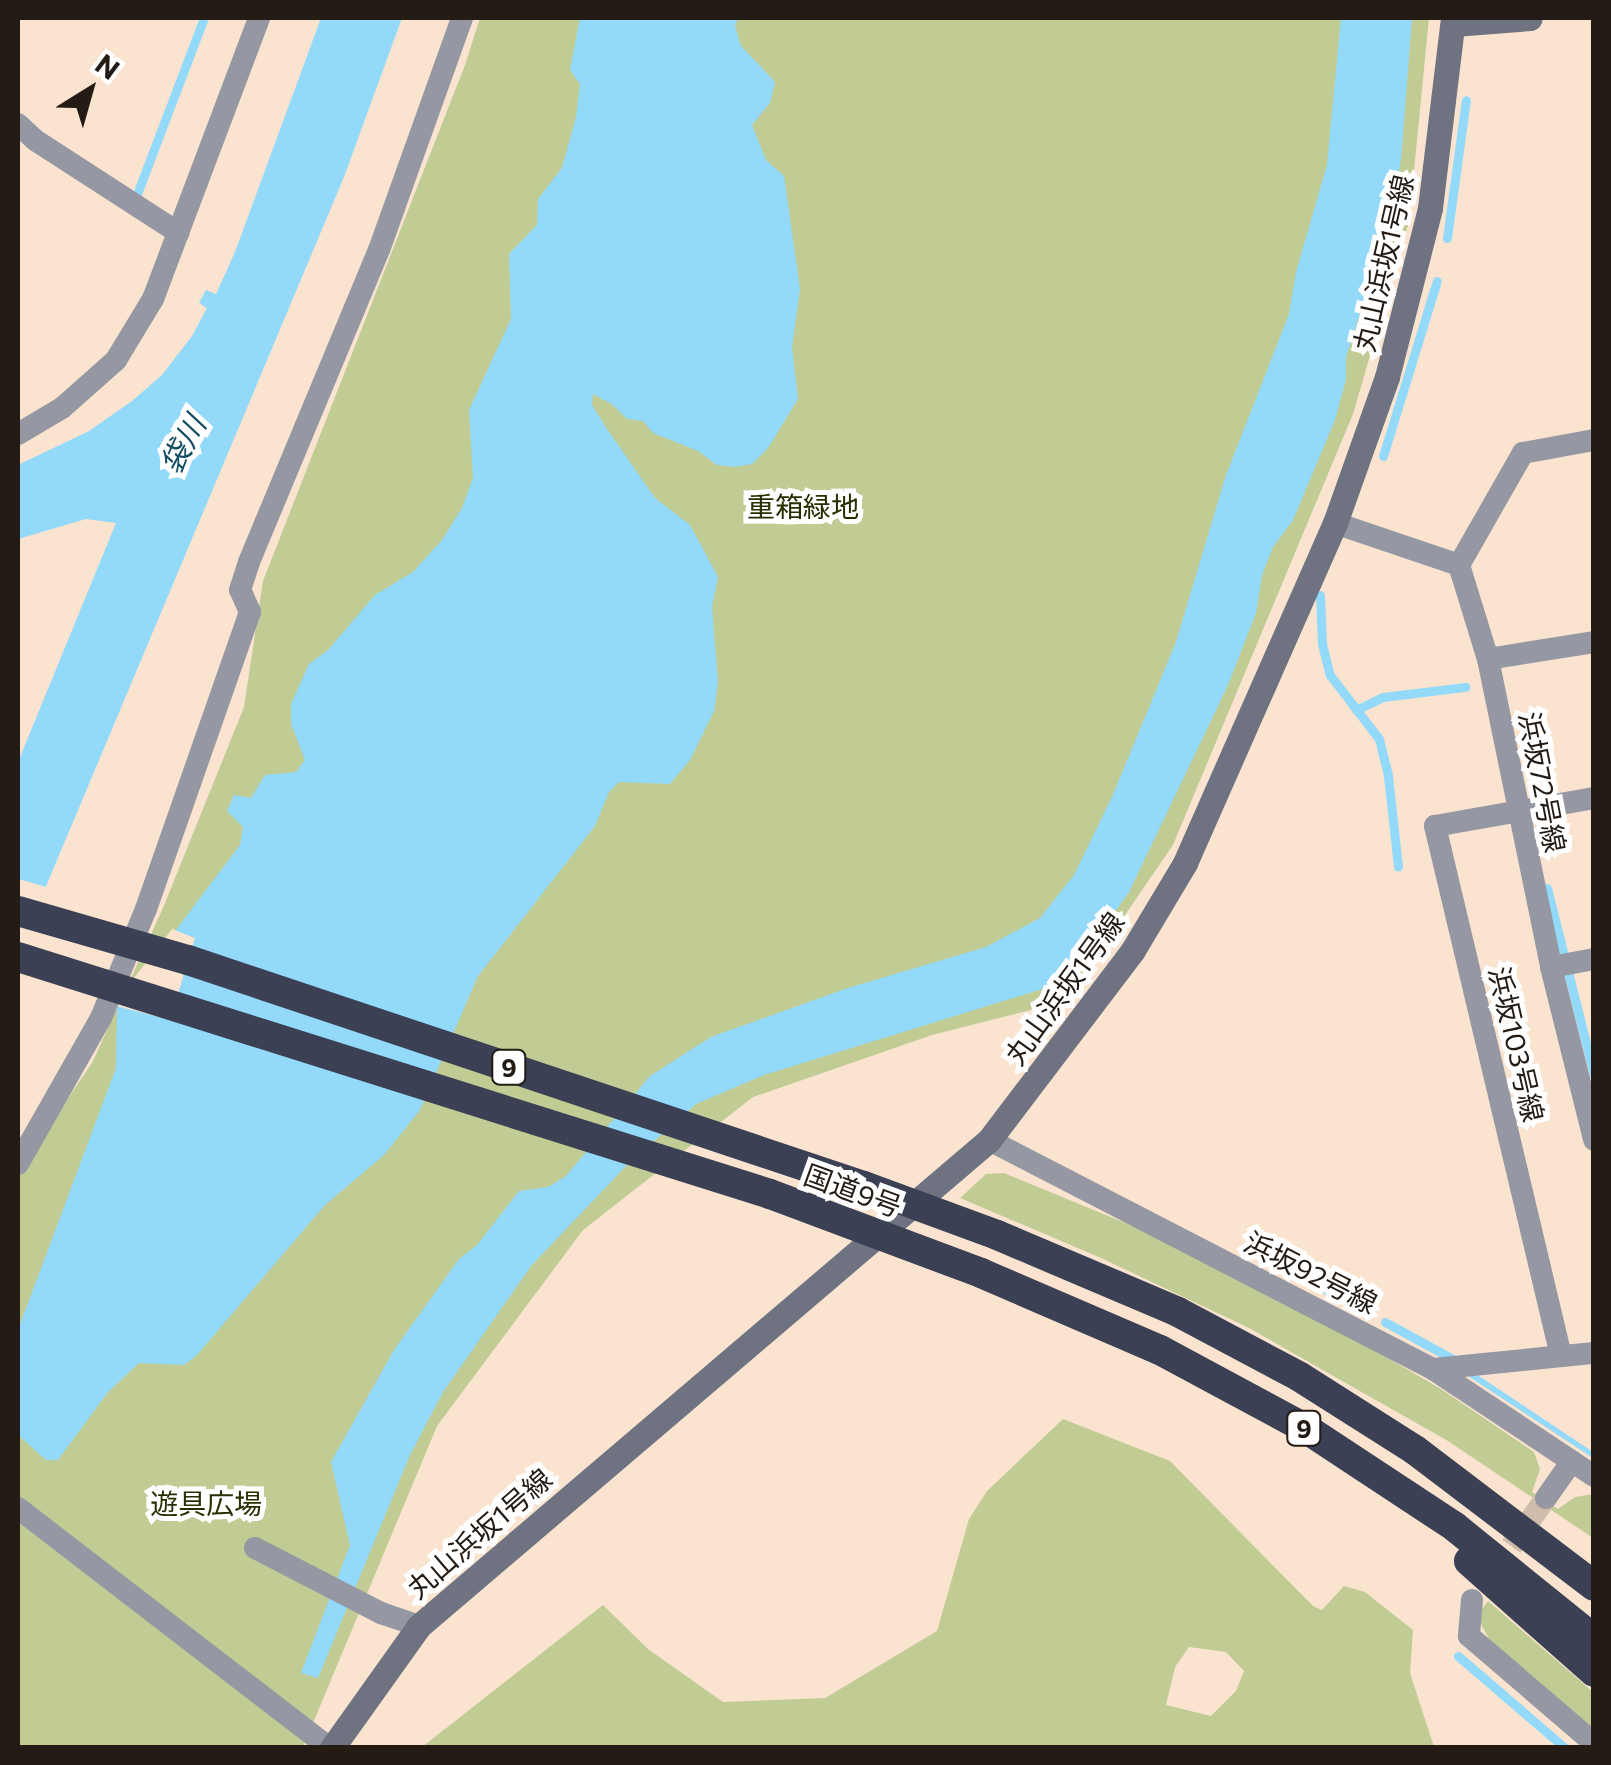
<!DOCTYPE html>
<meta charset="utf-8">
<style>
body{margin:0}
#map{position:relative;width:1611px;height:1765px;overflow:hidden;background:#fae4d0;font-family:Commissioner,"Noto Sans JP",sans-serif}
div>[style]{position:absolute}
.green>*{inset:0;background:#c0cc94}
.water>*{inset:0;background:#93d9fa}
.pier>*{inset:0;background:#fae4d0}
.stream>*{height:9px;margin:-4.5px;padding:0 4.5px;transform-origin:4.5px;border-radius:4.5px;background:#93d9fa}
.street-tunnel>*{height:22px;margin-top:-11px;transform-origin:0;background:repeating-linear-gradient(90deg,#cfbcaa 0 22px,transparent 0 33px)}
.street>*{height:22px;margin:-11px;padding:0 11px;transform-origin:11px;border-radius:11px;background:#9598a3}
.secondary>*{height:25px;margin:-12.5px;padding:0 12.5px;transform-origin:12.5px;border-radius:12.5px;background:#6e7281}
.highway>*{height:30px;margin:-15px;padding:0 15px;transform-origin:15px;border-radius:15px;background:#3b4054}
.highway-bridge>*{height:30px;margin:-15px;padding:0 15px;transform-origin:15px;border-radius:15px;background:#3b4054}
span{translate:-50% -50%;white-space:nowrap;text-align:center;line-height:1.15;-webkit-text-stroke:10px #fff;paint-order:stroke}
.shield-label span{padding:2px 8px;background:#fff;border:2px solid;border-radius:8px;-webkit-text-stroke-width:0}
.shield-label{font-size:25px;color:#231b14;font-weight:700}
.street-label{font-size:28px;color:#231b14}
.park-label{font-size:28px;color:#282e00}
.water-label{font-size:30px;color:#144c63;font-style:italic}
.frame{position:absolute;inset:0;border:20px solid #231b14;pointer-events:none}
.north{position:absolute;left:40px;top:40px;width:100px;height:100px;-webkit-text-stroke:8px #fff;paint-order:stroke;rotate:37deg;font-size:28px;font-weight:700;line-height:40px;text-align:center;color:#231b14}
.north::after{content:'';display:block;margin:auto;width:35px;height:45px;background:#231b14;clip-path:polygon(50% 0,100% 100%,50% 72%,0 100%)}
</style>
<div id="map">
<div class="green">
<div style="clip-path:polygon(480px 18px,1429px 18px,1409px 222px,1353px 414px,1173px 845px,1066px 1001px,932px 1035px,753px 1097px,583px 1230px,437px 1426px,303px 1747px,18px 1748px,18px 1171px,92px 1063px,163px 908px,244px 707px,263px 581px,465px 65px)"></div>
<div style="clip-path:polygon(1004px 1173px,1135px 1227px,1338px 1329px,1441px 1389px,1534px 1452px,1540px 1469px,1532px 1492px,1558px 1509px,1575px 1497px,1593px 1494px,1593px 1538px,1448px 1441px,1249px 1328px,1101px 1258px,960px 1198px,986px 1174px)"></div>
<div style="clip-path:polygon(evenodd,1063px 1419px,1170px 1461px,1313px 1606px,1322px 1610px,1344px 1586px,1365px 1592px,1413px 1630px,1410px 1673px,1434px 1747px,422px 1747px,603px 1605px,648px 1649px,723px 1702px,825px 1698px,937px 1631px,969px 1519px,987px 1491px,1063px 1419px,1189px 1647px,1226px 1652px,1244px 1671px,1236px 1691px,1211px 1716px,1166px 1705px,1175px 1667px,1189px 1647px)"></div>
<div style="clip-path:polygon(1488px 1601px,1593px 1692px,1593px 1734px,1490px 1641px,1477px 1616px)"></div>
</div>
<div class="water">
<div style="clip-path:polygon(321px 18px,402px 18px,344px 177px,18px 953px,18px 762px,116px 523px,86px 519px,18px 539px,18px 465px,89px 431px,132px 401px,162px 375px,192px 336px,207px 308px,199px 303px,206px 290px,216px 294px,235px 252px)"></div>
<div style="clip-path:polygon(580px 18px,738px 18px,735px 26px,741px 46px,775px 82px,770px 103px,752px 125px,766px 160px,784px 176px,800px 289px,792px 347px,798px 399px,768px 448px,752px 464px,735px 467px,717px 465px,698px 451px,653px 433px,643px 421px,627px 419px,613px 405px,593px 394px,592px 405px,607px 429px,655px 498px,690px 525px,718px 577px,712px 607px,718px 682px,714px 711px,690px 760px,670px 784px,619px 782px,609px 792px,595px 826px,478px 976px,420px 1110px,384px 1155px,325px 1205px,197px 1355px,184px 1365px,139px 1363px,108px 1392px,58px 1460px,46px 1460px,18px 1435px,18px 1330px,116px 1068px,117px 1008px,240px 845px,243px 827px,227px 811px,234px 795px,251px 798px,265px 775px,296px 772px,305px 760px,291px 724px,291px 704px,309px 664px,328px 650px,375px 595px,413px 572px,442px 540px,462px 508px,473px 478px,469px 410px,511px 319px,509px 254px,537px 225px,538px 199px,562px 168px,576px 117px,580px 84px,570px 70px)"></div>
<div style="clip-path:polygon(1341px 18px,1412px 18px,1401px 159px,1391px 217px,1346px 357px,1346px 379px,1335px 420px,1293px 520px,1273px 547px,1262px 575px,1256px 613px,1228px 685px,1129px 892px,1074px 969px,1052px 986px,764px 1075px,696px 1104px,626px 1166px,531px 1266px,443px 1392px,410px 1455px,318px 1678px,301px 1673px,350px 1545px,331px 1462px,394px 1350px,459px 1259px,477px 1245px,519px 1191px,548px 1187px,565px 1177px,650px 1076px,711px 1037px,848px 988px,986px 947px,1040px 918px,1074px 875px,1112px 797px,1176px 642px,1226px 475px,1289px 314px,1296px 272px,1327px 165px)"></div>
<div style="clip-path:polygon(1476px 1374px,1593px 1452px,1593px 1458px,1468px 1376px)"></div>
</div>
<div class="pier">
<div style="clip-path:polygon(18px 879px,50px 888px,18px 958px)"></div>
<div style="clip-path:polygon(172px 929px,195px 938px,170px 1020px,113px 1005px)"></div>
</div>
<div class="stream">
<div style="left:137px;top:194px;width:188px;rotate:-69.2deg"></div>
<div style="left:1447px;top:238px;width:139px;rotate:-82.2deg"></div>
<div style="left:1383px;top:456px;width:183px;rotate:-72.9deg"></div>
<div style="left:1320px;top:595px;width:49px;rotate:87.7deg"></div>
<div style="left:1322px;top:644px;width:32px;rotate:76deg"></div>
<div style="left:1330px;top:675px;width:81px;rotate:52.6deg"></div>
<div style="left:1379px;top:739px;width:38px;rotate:76deg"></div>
<div style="left:1388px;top:776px;width:91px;rotate:83.7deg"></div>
<div style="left:1356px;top:710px;width:30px;rotate:-26deg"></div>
<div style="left:1383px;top:697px;width:83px;rotate:-7deg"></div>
<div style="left:1547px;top:888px;width:193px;rotate:75.9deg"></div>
<div style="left:1318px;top:1285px;width:55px;rotate:28.4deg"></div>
<div style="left:1385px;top:1322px;width:75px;rotate:28.6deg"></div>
<div style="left:1458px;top:1656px;width:141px;rotate:40.7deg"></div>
</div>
<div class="street-tunnel">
<div style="left:1492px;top:1573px;width:92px;rotate:-54.2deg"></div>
</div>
<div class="street">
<div style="left:18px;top:124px;width:23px;rotate:43deg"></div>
<div style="left:35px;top:140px;width:171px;rotate:32.9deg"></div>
<div style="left:18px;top:434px;width:51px;rotate:-30.6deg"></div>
<div style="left:62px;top:408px;width:72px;rotate:-41.6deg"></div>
<div style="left:116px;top:360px;width:71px;rotate:-58.8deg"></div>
<div style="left:153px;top:299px;width:300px;rotate:-69.3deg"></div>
<div style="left:1335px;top:523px;width:131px;rotate:18.7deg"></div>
<div style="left:1459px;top:565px;width:98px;rotate:72.9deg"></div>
<div style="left:1488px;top:659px;width:314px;rotate:78.4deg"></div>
<div style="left:1551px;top:967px;width:178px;rotate:76deg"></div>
<div style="left:1459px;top:565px;width:129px;rotate:-60.3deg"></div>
<div style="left:1523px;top:453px;width:72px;rotate:-10.4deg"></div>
<div style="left:1488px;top:659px;width:107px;rotate:-9.1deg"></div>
<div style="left:1551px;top:967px;width:44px;rotate:-10.5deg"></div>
<div style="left:989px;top:1140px;width:500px;rotate:27.3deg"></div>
<div style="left:1433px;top:1369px;width:193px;rotate:33.6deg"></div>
<div style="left:18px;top:1164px;width:168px;rotate:-60.4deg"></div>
<div style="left:101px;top:1018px;width:118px;rotate:-67.6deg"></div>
<div style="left:146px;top:909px;width:315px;rotate:-70.7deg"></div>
<div style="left:250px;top:612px;width:24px;rotate:-114deg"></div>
<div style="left:240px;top:590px;width:29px;rotate:-72deg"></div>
<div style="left:249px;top:562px;width:338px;rotate:-67.4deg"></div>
<div style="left:379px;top:250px;width:246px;rotate:-70.3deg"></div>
<div style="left:1561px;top:1356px;width:545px;rotate:-103.37deg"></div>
<div style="left:1435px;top:826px;width:161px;rotate:-10deg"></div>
<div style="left:1433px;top:1369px;width:162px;rotate:-5.7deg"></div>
<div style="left:1546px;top:1498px;width:45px;rotate:-54.9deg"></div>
<div style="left:18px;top:1508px;width:394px;rotate:37.6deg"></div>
<div style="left:255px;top:1548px;width:142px;rotate:27.3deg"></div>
<div style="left:381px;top:1613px;width:40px;rotate:18.9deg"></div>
<div style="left:1472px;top:1600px;width:36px;rotate:95deg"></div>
<div style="left:1469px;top:1636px;width:165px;rotate:40.6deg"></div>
</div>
<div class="secondary">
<div style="left:1454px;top:24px;width:76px;rotate:-4.5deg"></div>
<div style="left:332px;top:1748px;width:150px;rotate:-54.5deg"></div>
<div style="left:419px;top:1626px;width:749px;rotate:-40.45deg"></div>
<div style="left:989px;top:1140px;width:238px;rotate:-52.8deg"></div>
<div style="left:1133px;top:950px;width:101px;rotate:-59.1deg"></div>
<div style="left:1185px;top:863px;width:372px;rotate:-66.2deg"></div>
<div style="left:1335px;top:523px;width:155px;rotate:-70.4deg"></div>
<div style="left:1387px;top:377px;width:174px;rotate:-75.7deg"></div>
<div style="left:1430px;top:208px;width:191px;rotate:-83.1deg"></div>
</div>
<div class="highway">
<div style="left:997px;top:1235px;width:197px;rotate:23deg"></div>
<div style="left:1178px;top:1312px;width:138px;rotate:28deg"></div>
<div style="left:1300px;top:1377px;width:136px;rotate:32.4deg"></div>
<div style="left:1415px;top:1450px;width:225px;rotate:37.2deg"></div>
<div style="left:981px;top:1273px;width:195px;rotate:23.3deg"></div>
<div style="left:1160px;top:1350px;width:165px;rotate:28.3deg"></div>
<div style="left:1305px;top:1428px;width:180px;rotate:33.4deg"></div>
<div style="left:1455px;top:1527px;width:179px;rotate:38.9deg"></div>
<div style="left:1469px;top:1561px;width:167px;rotate:41.6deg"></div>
</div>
<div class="highway-bridge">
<div style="left:18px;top:911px;width:177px;rotate:16.1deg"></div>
<div style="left:188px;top:960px;width:713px;rotate:18.49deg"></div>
<div style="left:864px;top:1186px;width:142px;rotate:20.2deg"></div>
<div style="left:18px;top:957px;width:788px;rotate:17.49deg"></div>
<div style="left:770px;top:1194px;width:225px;rotate:20.5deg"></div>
</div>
<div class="shield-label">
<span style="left:509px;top:1067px">9</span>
<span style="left:1304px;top:1428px">9</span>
</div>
<div class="street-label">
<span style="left:1383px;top:263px;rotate:-77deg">丸山浜坂1号線</span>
<span style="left:1543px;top:782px;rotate:79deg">浜坂72号線</span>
<span style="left:1064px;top:988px;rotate:-54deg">丸山浜坂1号線</span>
<span style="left:1517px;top:1044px;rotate:77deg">浜坂103号線</span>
<span style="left:853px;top:1190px;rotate:20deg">国道9号</span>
<span style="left:1311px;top:1272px;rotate:27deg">浜坂92号線</span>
<span style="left:479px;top:1533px;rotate:-41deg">丸山浜坂1号線</span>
</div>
<div class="park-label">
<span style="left:803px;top:506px">重箱緑地</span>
<span style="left:206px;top:1503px">遊具広場</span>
</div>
<div class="water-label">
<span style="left:182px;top:444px;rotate:-61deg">袋川</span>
</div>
<div class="frame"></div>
<div class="north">N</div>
</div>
